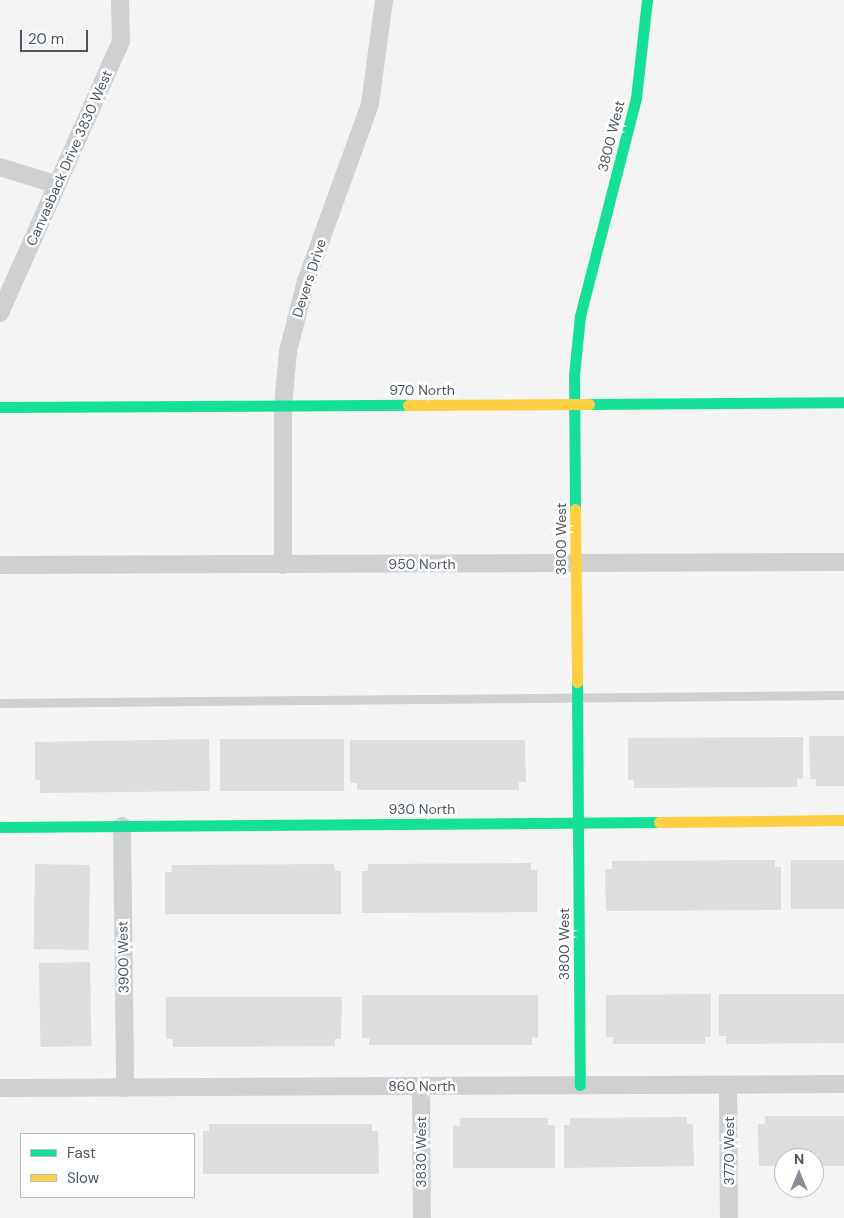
<!DOCTYPE html>
<style>
body{margin:0}
#map{position:relative;width:844px;height:1218px;overflow:hidden;background:#f4f4f4;font-family:"DM Sans",sans-serif}
div>[style]{position:absolute}
.building>*{inset:0;background:#ddddde;transform-origin:0 0}
.lane>*{height:9px;margin:-4.5px;padding:0 4.5px;transform-origin:4.5px;border-radius:4.5px;background:#ced0d2}
.street>*{height:18px;margin:-9px;padding:0 9px;transform-origin:9px;border-radius:9px;background:#ced0d2}
.fast>*{height:11px;margin:-5.5px;padding:0 5.5px;transform-origin:5.5px;border-radius:5.5px;background:#16e098}
.slow>*{height:11px;margin:-5.5px;padding:0 5.5px;transform-origin:5.5px;border-radius:5.5px;background:#ffcf43}
span{translate:-50% -50%;white-space:nowrap;text-align:center;line-height:1.15;-webkit-text-stroke:5px #fff;paint-order:stroke}
.street-label{font-size:14px;color:#4a5661}
.legend{position:absolute;left:20px;top:1133px;width:175px;height:65px;box-sizing:border-box;background:#fff;border:1px solid #b7bbc0;margin:0;padding:6px 9px;list-style:none;font-size:15px;color:#4a5661}
.legend li{display:flex;align-items:center;gap:10px;height:25px}
.legend b{width:25px;border:1px solid #b7bbc0}
.north{position:absolute;left:774px;top:1148px;width:50px;height:50px;box-sizing:border-box;background:#fff;border:1px solid #b7bbc0;border-radius:50%;rotate:0deg;font-size:14px;font-weight:700;line-height:20px;text-align:center;color:#4a5661}
.north::after{content:'';display:block;margin:auto;width:18px;height:22px;background:#868d94;clip-path:polygon(50% 0,100% 100%,50% 72%,0 100%)}
.scale{position:absolute;left:20px;top:30px;width:68px;height:22px;box-sizing:border-box;border:2px solid #4a5661;border-top:0;padding-left:6px;font-size:15px;line-height:18px;white-space:nowrap;color:#4a5661;-webkit-text-stroke:4px #fff;paint-order:stroke}
</style>
<div id="map">
<div class="building">
<div style="clip-path:polygon(809px 736px,844px 736px,844px 786px,816px 786px,816px 779px,810px 779px)"></div>
<div style="clip-path:polygon(803px 737px,803px 779px,797px 779px,797px 787px,634px 788px,634px 780px,628px 780px,628px 738px)"></div>
<div style="clip-path:polygon(209px 739px,210px 791px,40px 793px,40px 780px,35px 780px,35px 742px)"></div>
<div style="left:220px;top:739px;width:124px;height:52px"></div>
<div style="clip-path:polygon(350px 740px,525px 740px,526px 782px,519px 782px,519px 790px,357px 790px,357px 783px,350px 783px)"></div>
<div style="clip-path:polygon(775px 860px,775px 867px,781px 867px,781px 910px,606px 911px,605px 869px,612px 869px,612px 861px)"></div>
<div style="left:844px;top:860px;width:49px;height:53px;rotate:90deg"></div>
<div style="clip-path:polygon(531px 863px,531px 870px,537px 870px,537px 912px,362px 913px,362px 871px,368px 871px,368px 864px)"></div>
<div style="left:35px;top:864px;width:55px;height:85px;rotate:1deg"></div>
<div style="clip-path:polygon(334px 864px,335px 871px,341px 871px,341px 914px,165px 914px,165px 872px,172px 872px,171px 865px)"></div>
<div style="left:90px;top:962px;width:84px;height:51px;rotate:89deg"></div>
<div style="clip-path:polygon(711px 994px,711px 1037px,705px 1037px,705px 1044px,613px 1044px,613px 1037px,606px 1037px,606px 995px)"></div>
<div style="clip-path:polygon(719px 994px,844px 994px,844px 1043px,726px 1044px,726px 1036px,719px 1036px)"></div>
<div style="clip-path:polygon(362px 995px,538px 995px,538px 1038px,532px 1037px,532px 1045px,369px 1045px,369px 1038px,362px 1038px)"></div>
<div style="clip-path:polygon(166px 997px,342px 997px,341px 1039px,335px 1039px,335px 1046px,173px 1047px,173px 1039px,166px 1039px)"></div>
<div style="clip-path:polygon(765px 1116px,844px 1116px,844px 1166px,814px 1166px,814px 1158px,784px 1158px,784px 1166px,759px 1166px,758px 1124px,765px 1124px)"></div>
<div style="clip-path:polygon(687px 1117px,687px 1124px,693px 1124px,694px 1166px,564px 1168px,564px 1125px,570px 1125px,570px 1118px)"></div>
<div style="clip-path:polygon(460px 1118px,548px 1118px,548px 1125px,555px 1125px,555px 1168px,453px 1168px,453px 1126px,460px 1126px)"></div>
<div style="clip-path:polygon(209px 1124px,372px 1124px,372px 1131px,378px 1131px,379px 1174px,203px 1174px,203px 1131px,209px 1131px)"></div>
</div>
<div class="lane">
<div style="left:0;top:703px;width:844px;rotate:-0.54deg"></div>
</div>
<div class="street">
<div style="left:0;top:167px;width:58px;rotate:17.2deg"></div>
<div style="left:0;top:313px;width:298px;rotate:-66deg"></div>
<div style="left:121px;top:41px;width:41px;rotate:-91.4deg"></div>
<div style="left:0;top:565px;width:844px;rotate:-0.2deg"></div>
<div style="left:283px;top:565px;width:159px;rotate:-90deg"></div>
<div style="left:283px;top:406px;width:55px;rotate:-84.8deg"></div>
<div style="left:288px;top:351px;width:72px;rotate:-75.6deg"></div>
<div style="left:306px;top:281px;width:188px;rotate:-70.1deg"></div>
<div style="left:370px;top:104px;width:105px;rotate:-82.3deg"></div>
<div style="left:122px;top:826px;width:262px;rotate:89.3deg"></div>
<div style="left:728px;top:1085px;width:133px;rotate:89.6deg"></div>
<div style="left:421px;top:1086px;width:132px;rotate:89.6deg"></div>
<div style="left:0;top:1088px;width:844px;rotate:-0.27deg"></div>
</div>
<div class="fast">
<div style="left:589px;top:404px;width:255px;rotate:-0.4deg"></div>
<div style="left:0;top:407px;width:408px;rotate:-0.3deg"></div>
<div style="left:575px;top:509px;width:134px;rotate:-90.4deg"></div>
<div style="left:574px;top:375px;width:59px;rotate:-84.2deg"></div>
<div style="left:580px;top:316px;width:225px;rotate:-75.6deg"></div>
<div style="left:636px;top:98px;width:99px;rotate:-83.6deg"></div>
<div style="left:577px;top:682px;width:403px;rotate:89.6deg"></div>
<div style="left:0;top:827px;width:659px;rotate:-0.43deg"></div>
</div>
<div class="slow">
<div style="left:408px;top:405px;width:181px;rotate:-0.3deg"></div>
<div style="left:575px;top:509px;width:173px;rotate:89.3deg"></div>
<div style="left:659px;top:822px;width:185px;rotate:-0.6deg"></div>
</div>
<div class="street-label">
<span style="left:611px;top:136px;rotate:-76deg">3800 West</span>
<span style="left:69px;top:158px;rotate:-66deg">Canvasback Drive 3830 West</span>
<span style="left:309px;top:278px;rotate:-72deg">Devers Drive</span>
<span style="left:422px;top:390px">970 North</span>
<span style="left:561px;top:539px;rotate:-90deg">3800 West</span>
<span style="left:422px;top:564px">950 North</span>
<span style="left:422px;top:809px">930 North</span>
<span style="left:564px;top:944px;rotate:-90deg">3800 West</span>
<span style="left:123px;top:957px;rotate:-91deg">3900 West</span>
<span style="left:422px;top:1086px">860 North</span>
<span style="left:729px;top:1151px;rotate:-90deg">3770 West</span>
<span style="left:421px;top:1152px;rotate:-90deg">3830 West</span>
</div>
<ul class="legend">
<li><b style="height:6px;background:#16e098"></b>Fast</li>
<li><b style="height:6px;background:#ffcf43"></b>Slow</li>
</ul>
<div class="north">N</div>
<div class="scale">20 m</div>
</div>
